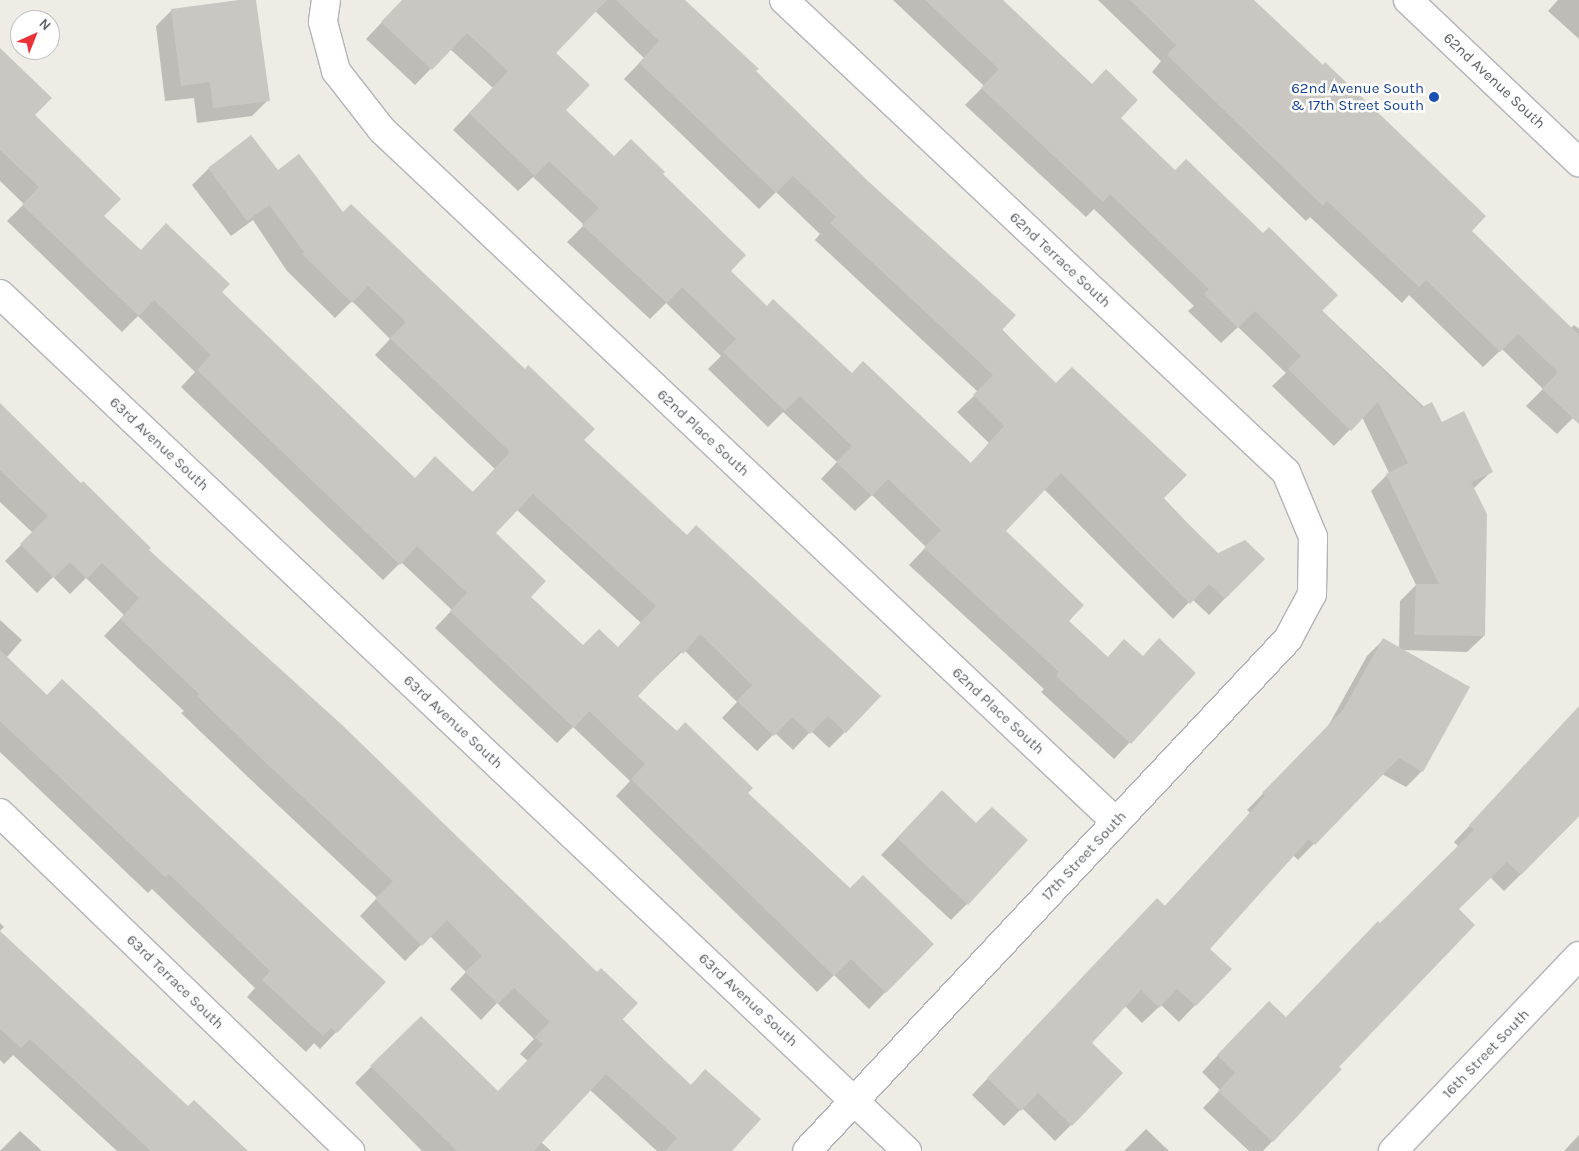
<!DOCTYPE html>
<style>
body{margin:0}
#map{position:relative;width:1579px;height:1151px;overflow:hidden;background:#efece6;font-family:Karla,sans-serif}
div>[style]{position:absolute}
.shadow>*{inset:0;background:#0003}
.building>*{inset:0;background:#cac7c3}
.roads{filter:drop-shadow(1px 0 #b1b4b8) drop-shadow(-1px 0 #b1b4b8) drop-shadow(0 1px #b1b4b8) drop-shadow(0 -1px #b1b4b8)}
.minor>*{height:28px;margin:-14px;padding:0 14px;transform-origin:14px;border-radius:14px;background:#fff}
.dots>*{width:14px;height:14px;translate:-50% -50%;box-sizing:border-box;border:2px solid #fff;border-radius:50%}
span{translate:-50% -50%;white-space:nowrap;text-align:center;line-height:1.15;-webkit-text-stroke:5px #fff;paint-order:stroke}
.street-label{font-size:15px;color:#5d6266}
.transit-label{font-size:15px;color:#164399}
.right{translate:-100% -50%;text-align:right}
.north{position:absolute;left:10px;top:10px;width:50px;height:50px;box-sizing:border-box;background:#fff;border:1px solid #bec0c2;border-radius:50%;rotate:44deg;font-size:14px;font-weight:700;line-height:20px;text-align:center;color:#5d6266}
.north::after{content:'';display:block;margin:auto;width:18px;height:22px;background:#e93238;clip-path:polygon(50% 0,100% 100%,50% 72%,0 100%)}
</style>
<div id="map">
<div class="shadow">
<div style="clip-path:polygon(255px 0,268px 100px,252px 116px,197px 123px,194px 98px,165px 101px,156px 26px,172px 10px)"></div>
<div style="clip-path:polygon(evenodd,403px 0,677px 0,755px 71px,1217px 554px,1263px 559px,1209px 615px,1192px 599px,1173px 619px,1044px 489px,1004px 531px,1067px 621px,1107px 658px,1124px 640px,1142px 657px,1195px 673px,1114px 759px,1041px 692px,1044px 689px,909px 565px,926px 547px,872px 495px,855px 511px,821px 479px,837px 462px,783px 412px,768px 427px,708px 369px,721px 356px,666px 303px,650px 319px,567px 242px,584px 225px,533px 177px,518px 191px,453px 130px,493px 88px,450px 49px,415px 85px,366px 39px,403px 0,595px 11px,644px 58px,624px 79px,759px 209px,776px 192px,820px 234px,815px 240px,978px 392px,957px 412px,989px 443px,970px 464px,766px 307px,729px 271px,661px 175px,614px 158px,564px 110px,554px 53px,595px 11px)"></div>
<div style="clip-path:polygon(893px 0,993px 0,1492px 471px,1473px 489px,1484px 636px,1467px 652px,1402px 650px,1422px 771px,1406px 787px,1382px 774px,1298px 860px,1293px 855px,1209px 949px,1230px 969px,1179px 1022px,1161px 1005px,1142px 1023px,1125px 1006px,1090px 1043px,1071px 1125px,1055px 1141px,1022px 1108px,1004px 1126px,972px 1095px,1141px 916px,1164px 907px,1250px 813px,1247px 810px,1327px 728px,1367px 656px,1383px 640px,1399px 649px,1400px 601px,1416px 585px,1371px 491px,1389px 473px,1362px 417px,1334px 446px,1272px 386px,1286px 373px,1238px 327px,1221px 343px,1188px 311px,1194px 306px,1094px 209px,1086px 217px,965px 105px,984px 86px)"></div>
<div style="clip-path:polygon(1098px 0,1252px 0,1470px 231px,1570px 329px,1574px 325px,1579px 329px,1579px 424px,1573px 418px,1557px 434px,1526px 406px,1543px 389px,1502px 349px,1483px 367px,1409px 295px,1402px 303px,1310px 217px,1306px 221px,1152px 72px,1161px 61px)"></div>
<div style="clip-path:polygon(1558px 0,1579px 0,1579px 39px,1548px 11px)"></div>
<div style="clip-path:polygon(evenodd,0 50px,33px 115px,102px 216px,140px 251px,220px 292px,414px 479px,472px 493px,495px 469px,375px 355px,390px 339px,352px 301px,335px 318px,287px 271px,253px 220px,231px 236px,192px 185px,208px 169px,277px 172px,342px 214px,583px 440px,845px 732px,829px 748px,811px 731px,793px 750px,775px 733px,757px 751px,722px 718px,737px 702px,684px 650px,636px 696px,850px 890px,932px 944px,869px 1009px,834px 975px,817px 992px,616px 796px,630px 781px,573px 727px,557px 743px,435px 628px,452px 610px,401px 562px,383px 580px,181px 387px,195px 372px,138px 316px,122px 332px,7px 221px,24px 204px,0 181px,0 50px,517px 510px,641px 623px,618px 648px,583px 647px,529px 597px,494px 533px,517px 510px)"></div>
<div style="clip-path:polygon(0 405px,690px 1086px,705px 1071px,731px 1151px,657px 1151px,590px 1090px,541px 1142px,551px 1151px,422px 1151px,355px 1083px,421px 1017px,498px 1092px,528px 1061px,520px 1054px,534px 1039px,497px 1003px,481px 1020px,450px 989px,466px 972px,430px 936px,405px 961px,360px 916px,377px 898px,248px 777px,181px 713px,184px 711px,104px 636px,124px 615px,86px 578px,70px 594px,53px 577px,37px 593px,5px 561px,33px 533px,0 502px)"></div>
<div style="clip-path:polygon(0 620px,22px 640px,6px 658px,46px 696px,384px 982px,320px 1049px,314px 1043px,306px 1052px,247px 997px,255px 988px,152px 889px,148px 893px,0 752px)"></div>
<div style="clip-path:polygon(1579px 710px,1579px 816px,1504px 891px,1490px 877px,1458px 909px,1337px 1067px,1340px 1069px,1263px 1151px,1249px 1151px,1203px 1108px,1220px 1090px,1202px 1072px,1253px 1018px,1286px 1018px,1459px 847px,1454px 842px)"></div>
<div style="clip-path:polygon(926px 808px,976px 824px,967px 904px,951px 920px,881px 855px)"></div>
<div style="clip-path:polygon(0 923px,4px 927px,0 931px)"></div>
<div style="clip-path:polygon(0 933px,188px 1107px,238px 1151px,117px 1151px,13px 1055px,4px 1064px,0 1060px)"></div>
<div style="clip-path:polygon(1146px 1129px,1169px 1151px,1124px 1151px)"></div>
<div style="clip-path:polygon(20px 1131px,42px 1151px,0 1151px)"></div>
<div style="clip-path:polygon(1579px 1135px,1579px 1151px,1564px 1151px)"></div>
</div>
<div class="building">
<div style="clip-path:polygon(239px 0,256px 0,270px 101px,213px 108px,210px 82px,181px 86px,171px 9px)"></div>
<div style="clip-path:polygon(402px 0,607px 0,556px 53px,590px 85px,566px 110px,614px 156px,631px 139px,665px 172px,663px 174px,746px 255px,731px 271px,767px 306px,773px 299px,852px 373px,863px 361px,971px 463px,1004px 426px,973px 395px,993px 375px,830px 223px,836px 217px,793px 176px,776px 193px,639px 63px,659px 41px,616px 0,685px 0,759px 69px,756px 71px,869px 182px,1016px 315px,1002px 330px,1056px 383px,1072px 367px,1187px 475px,1163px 499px,1218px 553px,1245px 540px,1265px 559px,1225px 599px,1209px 584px,1190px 604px,1061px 473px,1006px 531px,1084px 605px,1069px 621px,1108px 657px,1124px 639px,1143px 656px,1159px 638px,1196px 673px,1131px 744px,1056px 676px,1059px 672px,924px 548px,941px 530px,888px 479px,872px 496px,836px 462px,852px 446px,800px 396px,785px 411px,723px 352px,736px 339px,682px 287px,667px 303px,582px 225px,599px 208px,549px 161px,535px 176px,469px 113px,508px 71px,467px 33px,432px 70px,381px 22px)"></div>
<div style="clip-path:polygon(925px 0,1003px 0,1092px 84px,1106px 69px,1138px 100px,1121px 118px,1175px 170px,1186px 159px,1263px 233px,1269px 227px,1338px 295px,1322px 311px,1422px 407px,1432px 402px,1442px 422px,1464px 411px,1493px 472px,1471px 482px,1487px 514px,1485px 636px,1414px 635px,1416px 584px,1439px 584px,1386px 474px,1408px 463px,1378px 402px,1351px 431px,1288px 369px,1301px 356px,1255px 311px,1238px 328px,1204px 294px,1209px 289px,1110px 194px,1103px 202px,981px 88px,999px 69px)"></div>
<div style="clip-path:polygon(1130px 0,1254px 0,1323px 65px,1325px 62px,1486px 216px,1472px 231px,1579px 335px,1579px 424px,1542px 389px,1558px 372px,1518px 334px,1500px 352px,1426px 280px,1419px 287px,1327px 201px,1323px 206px,1167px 55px,1176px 45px)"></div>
<div style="clip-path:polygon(evenodd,0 48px,52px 98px,35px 115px,121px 199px,104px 216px,141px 250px,166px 223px,230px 284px,222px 292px,415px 478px,435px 456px,473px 492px,510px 452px,390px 338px,406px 322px,368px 286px,352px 303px,302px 254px,304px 252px,269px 205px,247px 221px,208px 168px,251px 135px,278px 170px,299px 154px,343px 212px,351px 204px,525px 369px,528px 365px,595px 429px,584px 440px,687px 535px,696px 525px,881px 696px,846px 733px,828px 716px,810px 734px,792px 717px,774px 736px,737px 701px,752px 685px,700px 634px,683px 654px,680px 651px,638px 696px,677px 731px,685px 722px,753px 788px,748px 793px,850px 888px,863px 875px,934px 944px,886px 993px,851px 959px,834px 976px,631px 779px,645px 764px,589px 711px,574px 728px,450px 611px,467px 593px,417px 546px,400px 565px,197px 370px,211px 355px,154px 300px,139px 316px,22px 205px,39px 187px,0 150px,0 48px,533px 494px,656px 606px,618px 647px,599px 629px,583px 645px,531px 597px,546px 581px,496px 533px,533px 494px)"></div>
<div style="clip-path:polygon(0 403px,81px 483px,83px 481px,151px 548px,149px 550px,341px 724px,597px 972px,601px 968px,638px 1003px,622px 1020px,691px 1085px,705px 1069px,761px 1119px,732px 1151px,665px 1151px,677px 1138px,606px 1074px,534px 1151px,457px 1151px,370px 1066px,421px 1016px,498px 1091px,543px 1044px,535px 1037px,550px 1022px,514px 988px,498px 1004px,465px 972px,482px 956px,447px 920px,422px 946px,375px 899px,393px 881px,264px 761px,197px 696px,199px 694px,120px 619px,139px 598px,102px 563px,87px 579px,70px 562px,54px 578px,20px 544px,48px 516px,0 470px)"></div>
<div style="clip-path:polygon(1383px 638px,1470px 687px,1423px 772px,1399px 758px,1315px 845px,1309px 839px,1210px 949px,1232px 969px,1196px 1006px,1177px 989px,1159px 1008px,1141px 990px,1092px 1043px,1123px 1073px,1072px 1126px,1038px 1093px,1021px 1111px,987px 1078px,1157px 898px,1165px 906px,1265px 796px,1262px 793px,1343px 710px)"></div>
<div style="clip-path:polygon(0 650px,47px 695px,62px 679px,386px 982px,337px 1033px,331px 1028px,323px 1036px,262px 980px,270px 971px,169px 874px,165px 877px,0 721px)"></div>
<div style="clip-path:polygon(1579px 706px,1579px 816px,1521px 875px,1507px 862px,1459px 909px,1475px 925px,1339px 1067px,1342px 1069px,1273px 1142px,1218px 1091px,1235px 1073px,1217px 1055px,1269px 1001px,1286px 1017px,1378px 921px,1380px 923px,1474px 830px,1469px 825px)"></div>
<div style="clip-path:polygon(942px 790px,976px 823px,992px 807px,1028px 840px,968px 905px,897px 838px)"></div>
<div style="clip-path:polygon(0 931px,188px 1106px,194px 1100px,248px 1151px,151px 1151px,30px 1039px,21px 1048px,0 1029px)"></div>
</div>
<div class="roads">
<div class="minor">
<div style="left:326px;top:0;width:22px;rotate:98deg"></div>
<div style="left:323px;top:22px;width:51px;rotate:75.1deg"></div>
<div style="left:336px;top:71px;width:75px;rotate:52.1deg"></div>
<div style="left:382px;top:130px;width:1009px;rotate:43.31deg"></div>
<div style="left:784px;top:0;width:689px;rotate:43.24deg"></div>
<div style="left:1286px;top:472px;width:70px;rotate:67.4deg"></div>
<div style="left:1313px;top:537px;width:57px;rotate:91deg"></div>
<div style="left:1312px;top:594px;width:51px;rotate:118.1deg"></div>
<div style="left:1288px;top:639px;width:702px;rotate:133.21deg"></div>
<div style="left:1408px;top:0;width:236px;rotate:43.5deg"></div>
<div style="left:0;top:294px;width:1248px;rotate:43.38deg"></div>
<div style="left:0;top:813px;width:487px;rotate:44deg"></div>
<div style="left:1393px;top:1151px;width:269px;rotate:-46.4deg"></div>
</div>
</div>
<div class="dots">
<div style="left:1434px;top:97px;background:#1a4fb4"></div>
</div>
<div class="street-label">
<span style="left:1494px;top:81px;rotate:43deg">62nd Avenue South</span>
<span style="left:1060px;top:260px;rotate:43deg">62nd Terrace South</span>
<span style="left:703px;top:433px;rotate:43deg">62nd Place South</span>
<span style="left:159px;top:444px;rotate:43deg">63rd Avenue South</span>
<span style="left:998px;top:711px;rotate:43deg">62nd Place South</span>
<span style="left:453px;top:722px;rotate:43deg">63rd Avenue South</span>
<span style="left:1084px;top:856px;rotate:-47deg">17th Street South</span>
<span style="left:175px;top:982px;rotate:44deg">63rd Terrace South</span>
<span style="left:748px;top:1000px;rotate:43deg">63rd Avenue South</span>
<span style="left:1486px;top:1054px;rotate:-46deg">16th Street South</span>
</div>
<div class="transit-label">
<span class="right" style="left:1424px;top:97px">62nd Avenue South<br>&amp; 17th Street South</span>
</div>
<div class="north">N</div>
</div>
